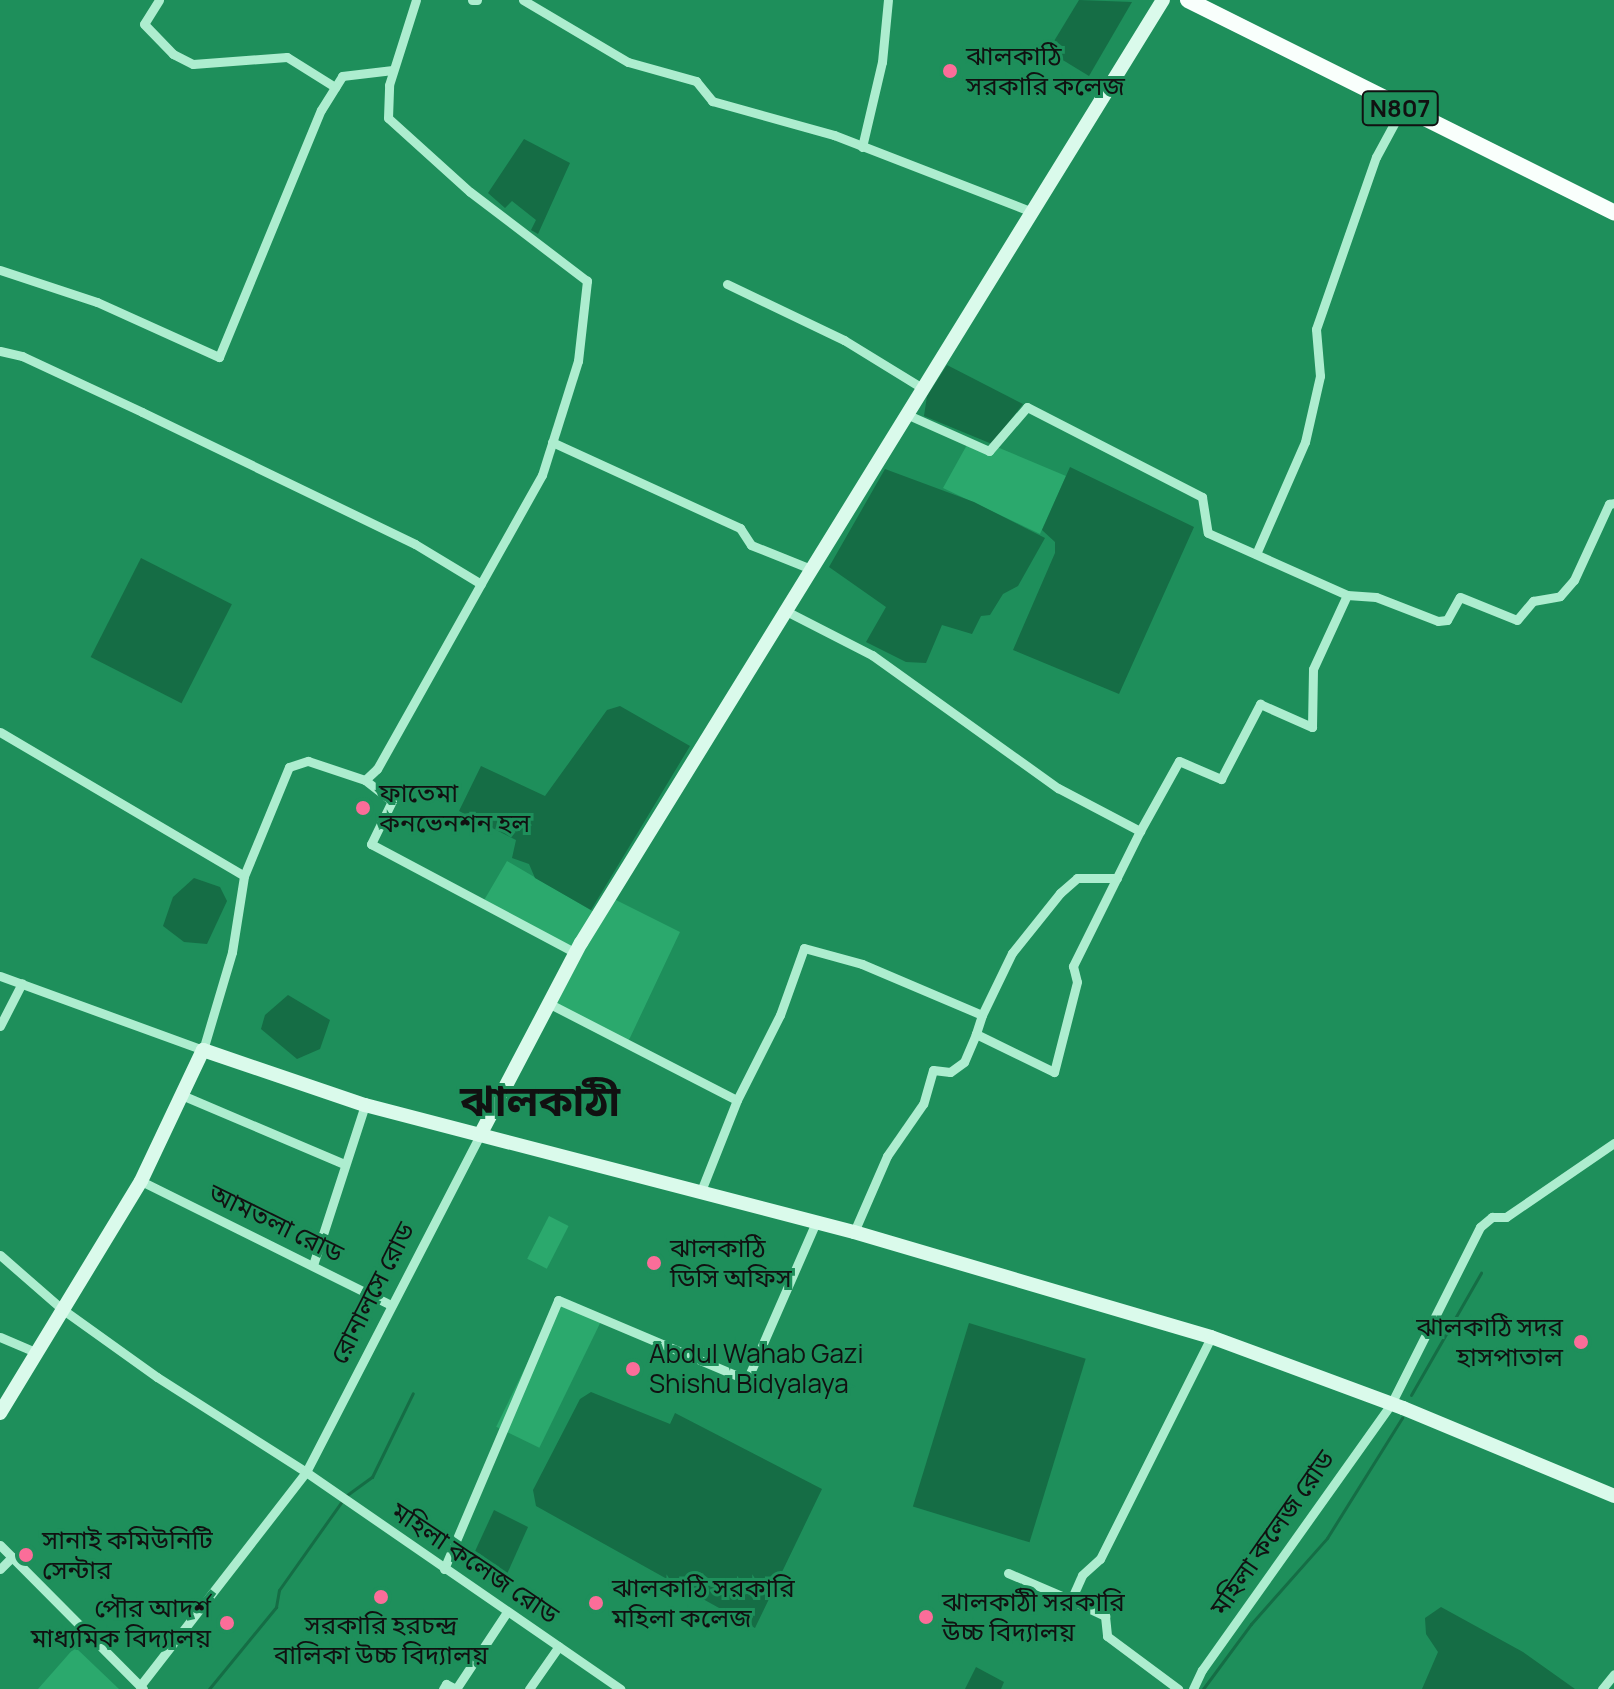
<!DOCTYPE html>
<meta charset="utf-8">
<style>
body{margin:0}
#map{position:relative;width:1614px;height:1689px;overflow:hidden;background:#1e8f5b;font-family:Manrope,"Noto Sans Bengali",sans-serif}
div>[style]{position:absolute}
.green>*{inset:0;background:#2ba96d;transform-origin:0 0}
.water>*{inset:0;background:#156d45;transform-origin:0 0}
.stream>*{height:3px;margin:-1.5px;padding:0 1.5px;transform-origin:1.5px;border-radius:1.5px;background:#156d45}
.minor>*{height:9px;margin:-4.5px;padding:0 4.5px;transform-origin:4.5px;border-radius:4.5px;background:#adedcf}
.secondary>*{height:14px;margin:-7px;padding:0 7px;transform-origin:7px;border-radius:7px;background:#dafaeb}
.trunk>*{height:16px;margin:-8px;padding:0 8px;transform-origin:8px;border-radius:8px;background:#f9fffc}
.dots>*{width:22px;height:22px;translate:-50% -50%;box-sizing:border-box;border:4px solid #1e8f5b;border-radius:50%}
span{translate:-50% -50%;white-space:nowrap;text-align:center;line-height:1.15;-webkit-text-stroke:6px #1e8f5b;paint-order:stroke}
.shield-label span{padding:2px 6px;background:#1e8f5b;border:2px solid;border-radius:6px;-webkit-text-stroke-width:0}
.shield-label{font-size:24px;color:#111;font-weight:700}
.poi-label{font-size:26px;color:#111}
.left{translate:0 -50%;text-align:left}
.right{translate:-100% -50%;text-align:right}
.street-label{font-size:26px;color:#111}
.town-label{font-size:42px;color:#111;font-weight:700}
</style>
<div id="map">
<div class="green">
<div style="clip-path:polygon(968px 443px,997px 447px,1066px 476px,1040px 534px,943px 488px)"></div>
<div style="clip-path:polygon(507px 861px,599px 915px,610px 897px,680px 932px,628px 1042px,548px 1003px,577px 954px,483px 902px)"></div>
<div style="left:549px;top:1216px;width:22px;height:48px;rotate:27deg"></div>
<div style="left:558px;top:1300px;width:48px;height:141px;rotate:26deg"></div>
<div style="clip-path:polygon(75px 1647px,119px 1689px,38px 1689px)"></div>
</div>
<div class="water">
<div style="clip-path:polygon(1079px 0,1132px 2px,1089px 76px,1048px 51px)"></div>
<div style="clip-path:polygon(524px 139px,570px 163px,538px 234px,531px 230px,536px 220px,512px 201px,505px 208px,488px 193px)"></div>
<div style="clip-path:polygon(947px 365px,1023px 404px,992px 444px,924px 416px,927px 396px)"></div>
<div style="clip-path:polygon(1070px 467px,1194px 527px,1119px 694px,1013px 650px,1055px 553px,1055px 542px,1042px 530px)"></div>
<div style="clip-path:polygon(885px 469px,974px 502px,1045px 538px,1018px 586px,1003px 594px,990px 615px,981px 616px,972px 634px,942px 625px,926px 663px,906px 662px,866px 642px,886px 607px,829px 567px)"></div>
<div style="left:141px;top:558px;width:102px;height:111px;rotate:27deg"></div>
<div style="clip-path:polygon(620px 706px,690px 746px,591px 910px,535px 878px,529px 864px,512px 858px,516px 840px,459px 811px,481px 766px,545px 796px,607px 710px)"></div>
<div style="clip-path:polygon(194px 878px,220px 887px,227px 901px,207px 944px,184px 942px,163px 926px,173px 897px)"></div>
<div style="clip-path:polygon(288px 995px,330px 1020px,320px 1049px,297px 1059px,261px 1029px,265px 1015px)"></div>
<div style="left:969px;top:1323px;width:122px;height:192px;rotate:17deg"></div>
<div style="clip-path:polygon(591px 1392px,670px 1424px,675px 1413px,822px 1489px,755px 1628px,536px 1506px,533px 1490px,580px 1399px)"></div>
<div style="clip-path:polygon(494px 1510px,528px 1527px,503px 1583px,471px 1560px)"></div>
<div style="clip-path:polygon(1441px 1607px,1523px 1652px,1575px 1689px,1422px 1689px,1438px 1652px,1426px 1634px,1425px 1618px)"></div>
<div style="clip-path:polygon(976px 1667px,1004px 1682px,1001px 1689px,965px 1689px)"></div>
</div>
<div class="stream">
<div style="left:1411px;top:1395px;width:141px;rotate:-60.2deg"></div>
<div style="left:347px;top:1495px;width:31px;rotate:-36deg"></div>
<div style="left:372px;top:1477px;width:93px;rotate:-64deg"></div>
<div style="left:209px;top:1689px;width:106px;rotate:-50.7deg"></div>
<div style="left:276px;top:1607px;width:17px;rotate:-80deg"></div>
<div style="left:279px;top:1590px;width:109px;rotate:-54.7deg"></div>
<div style="left:1203px;top:1689px;width:81px;rotate:-53.6deg"></div>
<div style="left:1251px;top:1624px;width:115px;rotate:-48.5deg"></div>
<div style="left:1327px;top:1538px;width:142px;rotate:-58deg"></div>
</div>
<div class="minor">
<div style="left:159px;top:0;width:28px;rotate:122deg"></div>
<div style="left:144px;top:24px;width:42px;rotate:46deg"></div>
<div style="left:173px;top:54px;width:22px;rotate:27deg"></div>
<div style="left:193px;top:64px;width:94px;rotate:-4.3deg"></div>
<div style="left:287px;top:57px;width:57px;rotate:32deg"></div>
<div style="left:472px;top:0;width:5px"></div>
<div style="left:523px;top:0;width:122px;rotate:30.6deg"></div>
<div style="left:628px;top:62px;width:71px;rotate:15.6deg"></div>
<div style="left:696px;top:81px;width:26px;rotate:51deg"></div>
<div style="left:712px;top:101px;width:127px;rotate:15.6deg"></div>
<div style="left:834px;top:135px;width:210px;rotate:21.2deg"></div>
<div style="left:862px;top:147px;width:87px;rotate:-76.8deg"></div>
<div style="left:882px;top:62px;width:62px;rotate:-84.5deg"></div>
<div style="left:0;top:270px;width:102px;rotate:18.3deg"></div>
<div style="left:97px;top:302px;width:134px;rotate:24.3deg"></div>
<div style="left:219px;top:357px;width:267px;rotate:-67.6deg"></div>
<div style="left:321px;top:110px;width:40px;rotate:-58deg"></div>
<div style="left:342px;top:76px;width:51px;rotate:-6.7deg"></div>
<div style="left:727px;top:284px;width:130px;rotate:25.6deg"></div>
<div style="left:844px;top:340px;width:92px;rotate:31.6deg"></div>
<div style="left:0;top:351px;width:23px;rotate:13deg"></div>
<div style="left:22px;top:356px;width:132px;rotate:25deg"></div>
<div style="left:142px;top:412px;width:303px;rotate:25.8deg"></div>
<div style="left:415px;top:544px;width:77px;rotate:31.2deg"></div>
<div style="left:906px;top:414px;width:91px;rotate:24deg"></div>
<div style="left:989px;top:451px;width:58px;rotate:-49.2deg"></div>
<div style="left:1027px;top:407px;width:197px;rotate:27.2deg"></div>
<div style="left:1202px;top:497px;width:36px;rotate:81deg"></div>
<div style="left:1208px;top:533px;width:152px;rotate:24deg"></div>
<div style="left:1347px;top:595px;width:29px;rotate:4deg"></div>
<div style="left:1376px;top:597px;width:66px;rotate:21.2deg"></div>
<div style="left:1438px;top:621px;width:9px;rotate:-6deg"></div>
<div style="left:1447px;top:620px;width:26px;rotate:-61deg"></div>
<div style="left:1460px;top:597px;width:61px;rotate:22deg"></div>
<div style="left:1517px;top:620px;width:25px;rotate:-50deg"></div>
<div style="left:1533px;top:601px;width:27px;rotate:-10deg"></div>
<div style="left:1560px;top:596px;width:21px;rotate:-49deg"></div>
<div style="left:1574px;top:580px;width:84px;rotate:-65.3deg"></div>
<div style="left:1609px;top:504px;width:5px;rotate:-11deg"></div>
<div style="left:552px;top:442px;width:207px;rotate:24.6deg"></div>
<div style="left:740px;top:528px;width:20px;rotate:57deg"></div>
<div style="left:751px;top:545px;width:65px;rotate:21.8deg"></div>
<div style="left:1256px;top:554px;width:122px;rotate:-66.4deg"></div>
<div style="left:1305px;top:442px;width:68px;rotate:-77.2deg"></div>
<div style="left:1320px;top:376px;width:47px;rotate:-94.9deg"></div>
<div style="left:1316px;top:329px;width:182px;rotate:-70.8deg"></div>
<div style="left:1376px;top:157px;width:55px;rotate:-61.6deg"></div>
<div style="left:786px;top:611px;width:97px;rotate:27.1deg"></div>
<div style="left:872px;top:655px;width:229px;rotate:35.6deg"></div>
<div style="left:1058px;top:788px;width:93px;rotate:27.7deg"></div>
<div style="left:1140px;top:831px;width:151px;rotate:116.4deg"></div>
<div style="left:1073px;top:966px;width:16px;rotate:76deg"></div>
<div style="left:1077px;top:982px;width:93px;rotate:104.3deg"></div>
<div style="left:1054px;top:1072px;width:87px;rotate:-154deg"></div>
<div style="left:976px;top:1034px;width:30px;rotate:113deg"></div>
<div style="left:964px;top:1062px;width:17px;rotate:144deg"></div>
<div style="left:950px;top:1072px;width:17px;rotate:-173deg"></div>
<div style="left:933px;top:1070px;width:35px;rotate:106deg"></div>
<div style="left:923px;top:1104px;width:63px;rotate:124.7deg"></div>
<div style="left:887px;top:1156px;width:83px;rotate:113.5deg"></div>
<div style="left:0;top:732px;width:283px;rotate:30.5deg"></div>
<div style="left:365px;top:780px;width:34px;rotate:38deg"></div>
<div style="left:392px;top:801px;width:48px;rotate:116deg"></div>
<div style="left:371px;top:844px;width:232px;rotate:28deg"></div>
<div style="left:1140px;top:831px;width:80px;rotate:-60.9deg"></div>
<div style="left:1179px;top:761px;width:46px;rotate:23.2deg"></div>
<div style="left:1221px;top:779px;width:85px;rotate:-62.5deg"></div>
<div style="left:1260px;top:704px;width:57px;rotate:23.9deg"></div>
<div style="left:1312px;top:727px;width:58px;rotate:-89deg"></div>
<div style="left:1313px;top:669px;width:81px;rotate:-65.3deg"></div>
<div style="left:0;top:976px;width:216px;rotate:20deg"></div>
<div style="left:203px;top:1050px;width:102px;rotate:-73.5deg"></div>
<div style="left:232px;top:952px;width:77px;rotate:-81deg"></div>
<div style="left:244px;top:876px;width:118px;rotate:-67.6deg"></div>
<div style="left:289px;top:767px;width:20px;rotate:-18deg"></div>
<div style="left:308px;top:761px;width:60px;rotate:18.4deg"></div>
<div style="left:365px;top:780px;width:16px;rotate:-43deg"></div>
<div style="left:377px;top:769px;width:337px;rotate:-60.7deg"></div>
<div style="left:542px;top:475px;width:120px;rotate:-72.5deg"></div>
<div style="left:578px;top:361px;width:81px;rotate:-83.6deg"></div>
<div style="left:587px;top:281px;width:147px;rotate:-142.7deg"></div>
<div style="left:470px;top:192px;width:110px;rotate:-137.9deg"></div>
<div style="left:388px;top:118px;width:33px;rotate:-88deg"></div>
<div style="left:389px;top:85px;width:89px;rotate:-72.4deg"></div>
<div style="left:548px;top:1003px;width:212px;rotate:27.2deg"></div>
<div style="left:737px;top:1100px;width:98px;rotate:111.6deg"></div>
<div style="left:982px;top:1015px;width:69px;rotate:-64.2deg"></div>
<div style="left:1012px;top:953px;width:77px;rotate:-51.3deg"></div>
<div style="left:1060px;top:893px;width:23px;rotate:-41deg"></div>
<div style="left:1077px;top:878px;width:40px"></div>
<div style="left:0;top:1026px;width:48px;rotate:-62.9deg"></div>
<div style="left:184px;top:1096px;width:174px;rotate:23deg"></div>
<div style="left:737px;top:1100px;width:95px;rotate:-63.2deg"></div>
<div style="left:780px;top:1015px;width:71px;rotate:-70.3deg"></div>
<div style="left:804px;top:948px;width:60px;rotate:15.4deg"></div>
<div style="left:862px;top:964px;width:130px;rotate:23deg"></div>
<div style="left:982px;top:1015px;width:20px;rotate:108deg"></div>
<div style="left:480px;top:1135px;width:379px;rotate:117.3deg"></div>
<div style="left:306px;top:1472px;width:382px;rotate:34.6deg"></div>
<div style="left:141px;top:1181px;width:279px;rotate:26.4deg"></div>
<div style="left:0;top:1255px;width:82px;rotate:41.1deg"></div>
<div style="left:62px;top:1309px;width:117px;rotate:35.6deg"></div>
<div style="left:157px;top:1377px;width:177px;rotate:32.5deg"></div>
<div style="left:306px;top:1472px;width:271px;rotate:127.8deg"></div>
<div style="left:313px;top:1265px;width:168px;rotate:-72deg"></div>
<div style="left:0;top:1337px;width:38px;rotate:23deg"></div>
<div style="left:0;top:1545px;width:203px;rotate:45.2deg"></div>
<div style="left:0;top:1569px;width:17px;rotate:-45deg"></div>
<div style="left:444px;top:1569px;width:292px;rotate:-67deg"></div>
<div style="left:558px;top:1300px;width:205px;rotate:22.9deg"></div>
<div style="left:747px;top:1380px;width:170px;rotate:-66.4deg"></div>
<div style="left:1008px;top:1573px;width:69px;rotate:23.2deg"></div>
<div style="left:1071px;top:1600px;width:27px;rotate:-66deg"></div>
<div style="left:1082px;top:1575px;width:24px;rotate:-42deg"></div>
<div style="left:1100px;top:1559px;width:248px;rotate:-63.4deg"></div>
<div style="left:1071px;top:1600px;width:38px;rotate:25deg"></div>
<div style="left:1105px;top:1616px;width:20px;rotate:84deg"></div>
<div style="left:1107px;top:1636px;width:89px;rotate:36.7deg"></div>
<div style="left:443px;top:1689px;width:6px;rotate:-59deg"></div>
<div style="left:446px;top:1684px;width:11px;rotate:27deg"></div>
<div style="left:456px;top:1689px;width:92px;rotate:-56.5deg"></div>
<div style="left:529px;top:1689px;width:52px;rotate:-55.1deg"></div>
<div style="left:1193px;top:1689px;width:21px;rotate:-65deg"></div>
<div style="left:1202px;top:1670px;width:326px;rotate:-54.6deg"></div>
<div style="left:1391px;top:1404px;width:198px;rotate:-63.3deg"></div>
<div style="left:1480px;top:1227px;width:16px;rotate:-40deg"></div>
<div style="left:1492px;top:1217px;width:14px"></div>
<div style="left:1506px;top:1217px;width:131px;rotate:-34.4deg"></div>
<div style="left:1602px;top:1689px;width:19px;rotate:-51deg"></div>
</div>
<div class="secondary">
<div style="left:480px;top:1135px;width:217px;rotate:-62.3deg"></div>
<div style="left:581px;top:943px;width:1108px;rotate:-58.32deg"></div>
<div style="left:0;top:1413px;width:271px;rotate:-58.7deg"></div>
<div style="left:141px;top:1181px;width:145px;rotate:-64.7deg"></div>
<div style="left:203px;top:1050px;width:171px;rotate:18.8deg"></div>
<div style="left:365px;top:1105px;width:505px;rotate:14.56deg"></div>
<div style="left:854px;top:1232px;width:372px;rotate:16.4deg"></div>
<div style="left:1211px;top:1337px;width:205px;rotate:20.3deg"></div>
<div style="left:1403px;top:1408px;width:229px;rotate:22.6deg"></div>
</div>
<div class="trunk">
<div style="left:1188px;top:0;width:476px;rotate:26.5deg"></div>
</div>
<div class="dots">
<div style="left:950px;top:71px;background:#fb6d99"></div>
<div style="left:363px;top:808px;background:#fb6d99"></div>
<div style="left:654px;top:1263px;background:#fb6d99"></div>
<div style="left:1581px;top:1342px;background:#fb6d99"></div>
<div style="left:633px;top:1369px;background:#fb6d99"></div>
<div style="left:26px;top:1555px;background:#fb6d99"></div>
<div style="left:381px;top:1597px;background:#fb6d99"></div>
<div style="left:596px;top:1603px;background:#fb6d99"></div>
<div style="left:926px;top:1617px;background:#fb6d99"></div>
<div style="left:227px;top:1623px;background:#fb6d99"></div>
</div>
<div class="shield-label">
<span style="left:1400px;top:108px">N807</span>
</div>
<div class="poi-label">
<span class="left" style="left:966px;top:71px">ঝালকাঠি<br>সরকারি কলেজ</span>
<span class="left" style="left:379px;top:808px">ফাতেমা<br>কনভেনশন হল</span>
<span class="left" style="left:670px;top:1263px">ঝালকাঠি<br>ডিসি অফিস</span>
<span class="right" style="left:1563px;top:1342px">ঝালকাঠি সদর<br>হাসপাতাল</span>
<span class="left" style="left:649px;top:1369px">Abdul Wahab Gazi<br>Shishu Bidyalaya</span>
<span class="left" style="left:42px;top:1555px">সানাই কমিউনিটি<br>সেন্টার</span>
<span class="left" style="left:612px;top:1603px">ঝালকাঠি সরকারি<br>মহিলা কলেজ</span>
<span class="left" style="left:942px;top:1617px">ঝালকাঠী সরকারি<br>উচ্চ বিদ্যালয়</span>
<span class="right" style="left:211px;top:1623px">পৌর আদর্শ<br>মাধ্যমিক বিদ্যালয়</span>
<span style="left:381px;top:1640px">সরকারি হরচন্দ্র<br>বালিকা উচ্চ বিদ্যালয়</span>
</div>
<div class="street-label">
<span style="left:276px;top:1223px;rotate:26deg">আমতলা রোড</span>
<span style="left:372px;top:1293px;rotate:-63deg">রোনালসে রোড</span>
<span style="left:1272px;top:1533px;rotate:-55deg">মহিলা কলেজ রোড</span>
<span style="left:475px;top:1563px;rotate:34deg">মহিলা কলেজ রোড</span>
</div>
<div class="town-label">
<span style="left:540px;top:1100px">ঝালকাঠী</span>
</div>
</div>
